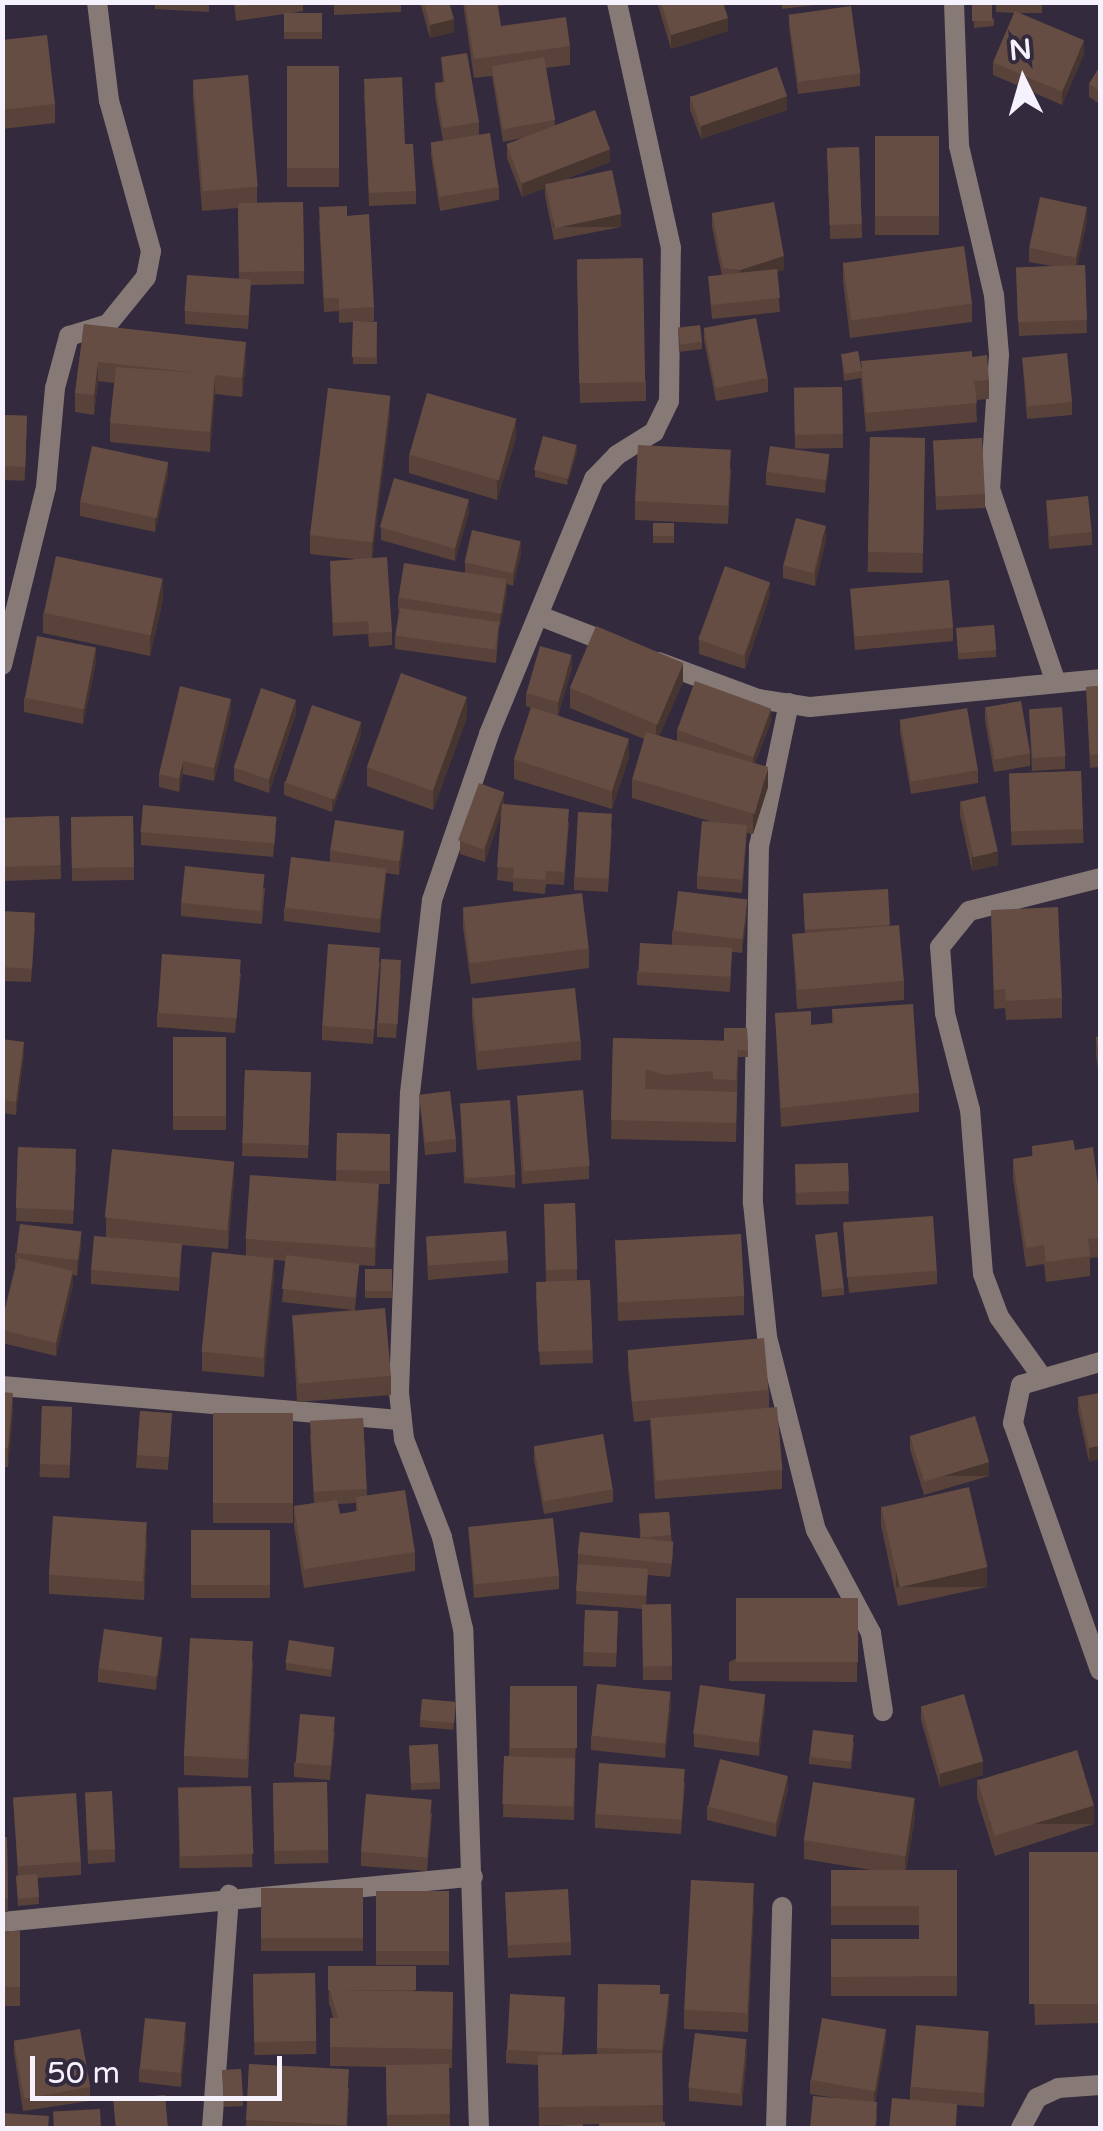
<!DOCTYPE html>
<style>
body{margin:0}
#map{position:relative;width:1103px;height:2131px;overflow:hidden;background:#332a3e;font-family:"Varela Round",sans-serif}
div>[style]{position:absolute}
.minor>*{height:20px;margin:-10px;padding:0 10px;transform-origin:10px;border-radius:10px;background:#877a76}
.wall>*{inset:0;background:#58423a;transform-origin:0 0}
.shaded-wall>*{inset:0;background:#47362f;transform-origin:0 0}
.building>*{inset:0;background:#664d43;transform-origin:0 0}
span{translate:-50% -50%;white-space:nowrap;text-align:center;line-height:1.15;-webkit-text-stroke:8px #332a3e;paint-order:stroke}
.frame{position:absolute;inset:0;border:5px solid #f6f2fd;pointer-events:none}
.north{position:absolute;left:973px;top:30px;width:100px;height:100px;-webkit-text-stroke:8px #332a3e;paint-order:stroke;rotate:355deg;font-size:28px;font-weight:700;line-height:40px;text-align:center;color:#f6f2fd}
.north::after{content:'';display:block;margin:auto;width:35px;height:45px;background:#f6f2fd;clip-path:polygon(50% 0,100% 100%,50% 72%,0 100%)}
.scale{position:absolute;left:30px;top:2056px;width:252px;height:45px;box-sizing:border-box;border:5px solid #f6f2fd;border-top:0;padding-left:12px;font-size:30px;line-height:35px;white-space:nowrap;color:#f6f2fd;-webkit-text-stroke:8px #332a3e;paint-order:stroke}
</style>
<div id="map">
<div class="minor">
<div style="left:954px;top:2px;width:144px;rotate:88deg"></div>
<div style="left:959px;top:146px;width:153px;rotate:76.8deg"></div>
<div style="left:994px;top:295px;width:60px;rotate:85.2deg"></div>
<div style="left:999px;top:355px;width:134px;rotate:93.8deg"></div>
<div style="left:990px;top:489px;width:205px;rotate:71.2deg"></div>
<div style="left:540px;top:616px;width:83px;rotate:21.3deg"></div>
<div style="left:658px;top:662px;width:107px;rotate:20.3deg"></div>
<div style="left:758px;top:699px;width:53px;rotate:8.7deg"></div>
<div style="left:810px;top:707px;width:291px;rotate:-5.5deg"></div>
<div style="left:2px;top:665px;width:183px;rotate:-76.1deg"></div>
<div style="left:46px;top:487px;width:99px;rotate:-84.8deg"></div>
<div style="left:55px;top:388px;width:54px;rotate:-74.9deg"></div>
<div style="left:69px;top:336px;width:41px;rotate:-17.1deg"></div>
<div style="left:108px;top:324px;width:60px;rotate:-51deg"></div>
<div style="left:146px;top:277px;width:26px;rotate:-79deg"></div>
<div style="left:151px;top:251px;width:156px;rotate:-105.6deg"></div>
<div style="left:109px;top:101px;width:100px;rotate:-96.9deg"></div>
<div style="left:789px;top:703px;width:146px;rotate:101.8deg"></div>
<div style="left:759px;top:846px;width:357px;rotate:91deg"></div>
<div style="left:753px;top:1203px;width:135px;rotate:84deg"></div>
<div style="left:767px;top:1337px;width:199px;rotate:75.8deg"></div>
<div style="left:816px;top:1530px;width:117px;rotate:61.9deg"></div>
<div style="left:871px;top:1633px;width:79px;rotate:81.3deg"></div>
<div style="left:1100px;top:1362px;width:82px;rotate:163.8deg"></div>
<div style="left:1021px;top:1385px;width:39px;rotate:102deg"></div>
<div style="left:1013px;top:1423px;width:262px;rotate:70.6deg"></div>
<div style="left:1042px;top:1377px;width:74px;rotate:-125.6deg"></div>
<div style="left:999px;top:1317px;width:46px;rotate:-110.4deg"></div>
<div style="left:983px;top:1274px;width:165px;rotate:-94.5deg"></div>
<div style="left:970px;top:1110px;width:100px;rotate:-104.5deg"></div>
<div style="left:945px;top:1013px;width:66px;rotate:-94.3deg"></div>
<div style="left:940px;top:947px;width:46px;rotate:-51.1deg"></div>
<div style="left:969px;top:911px;width:135px;rotate:-14.1deg"></div>
<div style="left:2px;top:1386px;width:401px;rotate:4.9deg"></div>
<div style="left:2px;top:1922px;width:473px;rotate:-5.5deg"></div>
<div style="left:212px;top:2128px;width:234px;rotate:-85.8deg"></div>
<div style="left:479px;top:2128px;width:499px;rotate:-91.8deg"></div>
<div style="left:463px;top:1629px;width:94px;rotate:-102.9deg"></div>
<div style="left:442px;top:1537px;width:105px;rotate:-111.2deg"></div>
<div style="left:404px;top:1439px;width:47px;rotate:-96.1deg"></div>
<div style="left:399px;top:1392px;width:299px;rotate:-87.9deg"></div>
<div style="left:410px;top:1093px;width:194px;rotate:-83.5deg"></div>
<div style="left:432px;top:900px;width:176px;rotate:-71deg"></div>
<div style="left:489px;top:734px;width:276px;rotate:-67.6deg"></div>
<div style="left:594px;top:479px;width:33px;rotate:-46deg"></div>
<div style="left:617px;top:455px;width:44px;rotate:-31.9deg"></div>
<div style="left:654px;top:432px;width:34px;rotate:-64deg"></div>
<div style="left:669px;top:401px;width:153px;rotate:-89.3deg"></div>
<div style="left:671px;top:248px;width:252px;rotate:-102.4deg"></div>
<div style="left:776px;top:2128px;width:221px;rotate:-88.4deg"></div>
<div style="left:1021px;top:2128px;width:34px;rotate:-62deg"></div>
<div style="left:1037px;top:2098px;width:23px;rotate:-25deg"></div>
<div style="left:1058px;top:2088px;width:42px;rotate:-4.1deg"></div>
</div>
<div class="wall">
<div style="clip-path:polygon(155px 2px,209px 2px,209px 12px,155px 9px)"></div>
<div style="clip-path:polygon(234px 2px,303px 2px,303px 11px,288px 14px,322px 13px,322px 39px,284px 39px,284px 14px,236px 21px)"></div>
<div style="clip-path:polygon(334px 2px,401px 2px,401px 12px,334px 15px)"></div>
<div style="clip-path:polygon(420px 2px,449px 2px,454px 32px,430px 38px)"></div>
<div style="clip-path:polygon(463px 2px,522px 2px,498px 6px,501px 26px,570px 46px,570px 65px,546px 68px,555px 125px,610px 162px,569px 178px,621px 227px,554px 240px,545px 196px,545px 188px,522px 197px,507px 158px,507px 145px,522px 138px,503px 142px,492px 76px,474px 78px)"></div>
<div style="clip-path:polygon(657px 2px,723px 2px,728px 31px,671px 49px)"></div>
<div style="clip-path:polygon(782px 2px,839px 2px,782px 9px)"></div>
<div style="clip-path:polygon(972px 2px,994px 19px,994px 26px,974px 28px)"></div>
<div style="clip-path:polygon(996px 2px,1042px 2px,1042px 13px,1020px 13px,1084px 54px,1062px 105px,993px 75px,993px 62px,1014px 13px,996px 12px)"></div>
<div style="clip-path:polygon(789px 14px,860px 73px,860px 86px,798px 94px,789px 27px)"></div>
<div style="clip-path:polygon(2px 40px,55px 104px,55px 123px,2px 129px)"></div>
<div style="clip-path:polygon(441px 57px,479px 122px,479px 135px,499px 187px,499px 200px,440px 211px,431px 156px,431px 143px,443px 141px,435px 96px,435px 83px,443px 82px)"></div>
<div style="left:287px;top:66px;width:52px;height:121px"></div>
<div style="clip-path:polygon(1100px 66px,1100px 104px,1089px 97px,1089px 84px)"></div>
<div style="clip-path:polygon(193px 79px,257px 187px,257px 203px,303px 202px,304px 284px,251px 285px,248px 329px,185px 324px,185px 311px,239px 279px,238px 208px,202px 211px,193px 98px)"></div>
<div style="clip-path:polygon(364px 92px,405px 144px,416px 191px,416px 204px,369px 206px)"></div>
<div style="clip-path:polygon(690px 96px,787px 110px,701px 139px,690px 110px)"></div>
<div style="left:875px;top:136px;width:64px;height:99px"></div>
<div style="left:859px;top:147px;width:91px;height:32px;rotate:88deg"></div>
<div style="clip-path:polygon(712px 213px,784px 270px,777px 272px,780px 312px,712px 319px,708px 277px,722px 276px,712px 227px)"></div>
<div style="clip-path:polygon(347px 216px,374px 307px,374px 321px,359px 322px,377px 322px,377px 364px,353px 364px,353px 322px,339px 323px,339px 311px,324px 312px,319px 220px)"></div>
<div style="clip-path:polygon(1087px 220px,1077px 265px,1085px 265px,1087px 333px,1019px 336px,1016px 268px,1052px 266px,1029px 262px,1029px 248px)"></div>
<div style="clip-path:polygon(577px 260px,646px 382px,646px 401px,580px 403px)"></div>
<div style="clip-path:polygon(843px 262px,972px 303px,972px 322px,850px 338px,843px 281px)"></div>
<div style="clip-path:polygon(84px 324px,246px 361px,242px 397px,215px 394px,210px 452px,110px 442px,110px 423px,114px 383px,98px 381px,94px 415px,75px 412px,75px 393px)"></div>
<div style="clip-path:polygon(678px 327px,702px 342px,702px 349px,679px 352px)"></div>
<div style="clip-path:polygon(704px 327px,768px 378px,768px 392px,716px 401px,704px 340px)"></div>
<div style="clip-path:polygon(841px 353px,861px 369px,972px 357px,989px 380px,989px 399px,976px 400px,977px 422px,866px 432px,861px 378px,844px 381px)"></div>
<div style="clip-path:polygon(1022px 357px,1072px 402px,1072px 415px,1027px 419px)"></div>
<div style="left:842px;top:387px;width:61px;height:48px;rotate:89deg"></div>
<div style="left:2px;top:415px;width:25px;height:65px;rotate:2deg"></div>
<div style="clip-path:polygon(390px 415px,372px 558px,392px 632px,392px 645px,369px 647px,368px 634px,333px 636px,330px 574px,355px 559px,310px 554px,310px 535px)"></div>
<div style="left:870px;top:437px;width:55px;height:135px;rotate:1deg"></div>
<div style="clip-path:polygon(516px 438px,497px 500px,409px 473px,409px 454px)"></div>
<div style="clip-path:polygon(933px 441px,985px 494px,985px 508px,936px 510px)"></div>
<div style="clip-path:polygon(577px 452px,567px 485px,535px 477px,535px 470px)"></div>
<div style="clip-path:polygon(829px 467px,825px 493px,766px 485px,766px 472px)"></div>
<div style="clip-path:polygon(731px 469px,728px 524px,635px 520px,635px 501px)"></div>
<div style="clip-path:polygon(168px 475px,155px 532px,80px 516px,80px 502px)"></div>
<div style="clip-path:polygon(1046px 500px,1092px 532px,1092px 545px,1049px 549px)"></div>
<div style="clip-path:polygon(469px 512px,455px 561px,381px 540px,381px 527px)"></div>
<div style="left:653px;top:523px;width:21px;height:20px"></div>
<div style="clip-path:polygon(826px 539px,815px 586px,783px 578px,783px 565px)"></div>
<div style="clip-path:polygon(521px 554px,513px 586px,507px 584px,507px 594px,499px 628px,496px 663px,395px 649px,395px 636px,399px 610px,398px 610px,398px 597px,465px 573px,465px 562px)"></div>
<div style="clip-path:polygon(850px 589px,953px 628px,953px 641px,855px 650px)"></div>
<div style="clip-path:polygon(770px 595px,745px 669px,699px 654px,699px 640px)"></div>
<div style="clip-path:polygon(163px 599px,150px 656px,43px 633px,43px 613px)"></div>
<div style="left:994px;top:625px;width:32px;height:38px;rotate:86deg"></div>
<div style="clip-path:polygon(96px 662px,83px 724px,24px 712px,24px 698px)"></div>
<div style="clip-path:polygon(572px 668px,558px 715px,629px 757px,612px 809px,514px 779px,514px 759px,531px 708px,526px 706px,526px 693px)"></div>
<div style="clip-path:polygon(683px 682px,659px 736px,677px 741px,677px 730px,771px 721px,755px 764px,768px 787px,753px 834px,747px 833px,742px 893px,697px 889px,697px 876px,709px 821px,632px 798px,632px 779px,644px 739px,570px 708px,570px 688px)"></div>
<div style="clip-path:polygon(1100px 686px,1100px 767px,1090px 768px,1086px 687px)"></div>
<div style="clip-path:polygon(985px 707px,1030px 753px,1030px 766px,994px 772px,985px 720px)"></div>
<div style="clip-path:polygon(1029px 710px,1065px 756px,1065px 769px,1032px 771px)"></div>
<div style="clip-path:polygon(231px 712px,214px 781px,183px 774px,179px 792px,159px 787px,159px 774px)"></div>
<div style="clip-path:polygon(296px 714px,269px 793px,234px 781px,234px 768px)"></div>
<div style="clip-path:polygon(467px 717px,433px 810px,367px 786px,367px 767px)"></div>
<div style="clip-path:polygon(900px 719px,978px 770px,978px 783px,911px 794px,900px 732px)"></div>
<div style="clip-path:polygon(361px 735px,332px 812px,284px 795px,284px 782px)"></div>
<div style="left:1081px;top:771px;width:72px;height:72px;rotate:88deg"></div>
<div style="clip-path:polygon(960px 801px,998px 865px,972px 871px,960px 815px)"></div>
<div style="clip-path:polygon(504px 804px,569px 822px,564px 885px,546px 884px,545px 894px,513px 891px,513px 882px,497px 880px,501px 814px,485px 862px,460px 854px,460px 841px)"></div>
<div style="left:59px;top:816px;width:63px;height:57px;rotate:88deg"></div>
<div style="left:133px;top:816px;width:64px;height:62px;rotate:89deg"></div>
<div style="clip-path:polygon(612px 828px,608px 892px,574px 890px,574px 877px)"></div>
<div style="clip-path:polygon(276px 830px,273px 857px,141px 845px,141px 832px)"></div>
<div style="clip-path:polygon(404px 844px,399px 875px,386px 873px,380px 933px,284px 921px,284px 908px,330px 861px,330px 851px)"></div>
<div style="clip-path:polygon(265px 888px,262px 924px,181px 916px,181px 903px)"></div>
<div style="clip-path:polygon(803px 894px,890px 926px,904px 981px,904px 1000px,797px 1009px,792px 934px,805px 933px)"></div>
<div style="clip-path:polygon(463px 909px,589px 949px,589px 968px,471px 984px,463px 928px)"></div>
<div style="clip-path:polygon(991px 910px,1062px 998px,1062px 1018px,1006px 1020px,1005px 1008px,994px 1009px)"></div>
<div style="clip-path:polygon(2px 911px,35px 926px,31px 982px,2px 981px)"></div>
<div style="clip-path:polygon(747px 913px,742px 953px,732px 952px,730px 992px,637px 985px,637px 972px,672px 945px,672px 931px)"></div>
<div style="clip-path:polygon(380px 961px,373px 1044px,322px 1040px,322px 1026px)"></div>
<div style="clip-path:polygon(241px 973px,235px 1033px,157px 1027px,157px 1013px)"></div>
<div style="clip-path:polygon(401px 973px,396px 1038px,377px 1037px,377px 1023px)"></div>
<div style="clip-path:polygon(472px 997px,581px 1041px,581px 1060px,477px 1070px,472px 1016px)"></div>
<div style="clip-path:polygon(832px 1009px,919px 1093px,919px 1112px,781px 1127px,775px 1013px,811px 1025px,832px 1023px)"></div>
<div style="clip-path:polygon(747px 1028px,748px 1057px,738px 1057px,736px 1142px,611px 1139px,613px 1038px,724px 1041px)"></div>
<div style="clip-path:polygon(1100px 1036px,1100px 1081px,1096px 1056px,1096px 1037px)"></div>
<div style="left:173px;top:1037px;width:53px;height:93px"></div>
<div style="clip-path:polygon(2px 1039px,24px 1055px,16px 1115px,2px 1113px)"></div>
<div style="left:245px;top:1070px;width:66px;height:86px;rotate:2deg"></div>
<div style="clip-path:polygon(419px 1094px,456px 1139px,456px 1152px,425px 1155px)"></div>
<div style="clip-path:polygon(517px 1095px,589px 1166px,589px 1179px,522px 1184px)"></div>
<div style="clip-path:polygon(460px 1103px,515px 1175px,515px 1188px,464px 1183px)"></div>
<div style="clip-path:polygon(337px 1133px,390px 1134px,390px 1184px,379px 1184px,375px 1266px,359px 1265px,355px 1310px,391px 1376px,391px 1395px,297px 1402px,292px 1315px,353px 1310px,282px 1302px,286px 1261px,274px 1260px,274px 1277px,264px 1377px,202px 1371px,202px 1352px,246px 1255px,246px 1239px,336px 1181px)"></div>
<div style="clip-path:polygon(1032px 1146px,1075px 1150px,1100px 1201px,1100px 1257px,1090px 1258px,1090px 1276px,1046px 1282px,1044px 1264px,1026px 1267px,1013px 1178px,1013px 1159px,1032px 1156px)"></div>
<div style="clip-path:polygon(18px 1147px,76px 1163px,73px 1224px,16px 1221px)"></div>
<div style="left:848px;top:1163px;width:41px;height:53px;rotate:89deg"></div>
<div style="clip-path:polygon(234px 1180px,228px 1249px,182px 1245px,179px 1291px,91px 1284px,91px 1270px,106px 1237px,106px 1218px)"></div>
<div style="clip-path:polygon(575px 1203px,577px 1280px,590px 1280px,593px 1363px,540px 1365px,536px 1295px,546px 1282px,544px 1205px)"></div>
<div style="clip-path:polygon(843px 1224px,937px 1271px,937px 1284px,849px 1293px)"></div>
<div style="clip-path:polygon(815px 1235px,844px 1288px,844px 1295px,822px 1297px)"></div>
<div style="clip-path:polygon(426px 1238px,508px 1260px,508px 1273px,428px 1280px)"></div>
<div style="clip-path:polygon(615px 1239px,744px 1296px,744px 1315px,618px 1321px)"></div>
<div style="clip-path:polygon(81px 1246px,77px 1276px,73px 1275px,73px 1284px,56px 1356px,2px 1343px,2px 1321px,15px 1267px,15px 1253px)"></div>
<div style="left:365px;top:1269px;width:27px;height:29px"></div>
<div style="clip-path:polygon(628px 1351px,769px 1390px,769px 1407px,782px 1470px,782px 1489px,655px 1499px,650px 1420px,634px 1422px,628px 1370px)"></div>
<div style="clip-path:polygon(2px 1392px,13px 1412px,8px 1467px,2px 1467px)"></div>
<div style="clip-path:polygon(1100px 1393px,1089px 1462px,1078px 1411px,1078px 1397px)"></div>
<div style="left:42px;top:1406px;width:30px;height:71px;rotate:2deg"></div>
<div style="left:140px;top:1411px;width:32px;height:57px;rotate:4deg"></div>
<div style="left:213px;top:1413px;width:80px;height:110px"></div>
<div style="clip-path:polygon(evenodd,363px 1418px,367px 1495px,415px 1552px,415px 1571px,304px 1588px,294px 1526px,294px 1506px,314px 1503px,310px 1435px,363px 1418px,356px 1503px,356px 1511px,340px 1514px,338px 1504px,356px 1503px)"></div>
<div style="clip-path:polygon(910px 1436px,989px 1476px,924px 1495px,910px 1449px)"></div>
<div style="clip-path:polygon(534px 1447px,613px 1489px,613px 1502px,544px 1514px,534px 1460px)"></div>
<div style="clip-path:polygon(881px 1506px,987px 1587px,898px 1606px,881px 1525px)"></div>
<div style="clip-path:polygon(669px 1512px,673px 1555px,670px 1577px,648px 1575px,646px 1605px,671px 1604px,672px 1680px,643px 1680px,642px 1609px,576px 1604px,578px 1554px,640px 1539px,639px 1513px)"></div>
<div style="clip-path:polygon(468px 1527px,559px 1576px,559px 1589px,474px 1598px)"></div>
<div style="left:191px;top:1530px;width:79px;height:68px"></div>
<div style="clip-path:polygon(147px 1541px,144px 1600px,49px 1594px,49px 1575px)"></div>
<div style="clip-path:polygon(858px 1598px,857px 1682px,729px 1681px,729px 1662px)"></div>
<div style="left:585px;top:1610px;width:33px;height:56px;rotate:2deg"></div>
<div style="clip-path:polygon(162px 1650px,156px 1690px,98px 1682px,98px 1669px)"></div>
<div style="clip-path:polygon(334px 1654px,331px 1677px,286px 1670px,286px 1663px)"></div>
<div style="clip-path:polygon(253px 1660px,248px 1778px,184px 1775px,184px 1756px)"></div>
<div style="clip-path:polygon(510px 1686px,577px 1686px,574px 1820px,503px 1817px,504px 1756px,509px 1756px)"></div>
<div style="left:422px;top:1699px;width:34px;height:28px;rotate:5deg"></div>
<div style="clip-path:polygon(671px 1706px,665px 1758px,591px 1750px,591px 1736px)"></div>
<div style="clip-path:polygon(921px 1706px,983px 1775px,940px 1787px,921px 1720px)"></div>
<div style="clip-path:polygon(765px 1707px,759px 1756px,694px 1747px,694px 1734px)"></div>
<div style="clip-path:polygon(335px 1731px,330px 1780px,294px 1777px,294px 1763px)"></div>
<div style="clip-path:polygon(854px 1742px,851px 1769px,809px 1764px,809px 1757px)"></div>
<div style="clip-path:polygon(409px 1746px,440px 1782px,440px 1789px,411px 1790px)"></div>
<div style="clip-path:polygon(977px 1779px,1094px 1824px,995px 1856px,977px 1798px)"></div>
<div style="left:327px;top:1782px;width:81px;height:54px;rotate:89deg"></div>
<div style="clip-path:polygon(685px 1782px,681px 1834px,595px 1828px,595px 1814px)"></div>
<div style="left:251px;top:1786px;width:81px;height:73px;rotate:89deg"></div>
<div style="clip-path:polygon(788px 1789px,776px 1837px,707px 1820px,707px 1806px)"></div>
<div style="clip-path:polygon(85px 1792px,115px 1849px,115px 1862px,88px 1864px)"></div>
<div style="clip-path:polygon(13px 1798px,81px 1862px,81px 1875px,38px 1878px,39px 1904px,18px 1906px,16px 1876px,18px 1876px)"></div>
<div style="clip-path:polygon(432px 1813px,427px 1871px,361px 1866px,361px 1852px)"></div>
<div style="clip-path:polygon(915px 1817px,906px 1870px,957px 1870px,957px 1996px,831px 1996px,831px 1939px,919px 1939px,919px 1925px,831px 1925px,831px 1870px,871px 1870px,804px 1859px,804px 1840px)"></div>
<div style="clip-path:polygon(2px 1837px,7px 1837px,8px 1912px,2px 1912px)"></div>
<div style="clip-path:polygon(1100px 1852px,1100px 2023px,1035px 2025px,1029px 1874px)"></div>
<div style="left:261px;top:1888px;width:102px;height:63px"></div>
<div style="left:376px;top:1891px;width:73px;height:74px"></div>
<div style="clip-path:polygon(505px 1892px,571px 1942px,571px 1955px,508px 1958px)"></div>
<div style="clip-path:polygon(754px 1902px,748px 2032px,684px 2029px,684px 2010px)"></div>
<div style="left:2px;top:1931px;width:18px;height:75px"></div>
<div style="clip-path:polygon(328px 1967px,416px 1991px,453px 1992px,452px 2068px,449px 2068px,450px 2127px,387px 2128px,386px 2067px,330px 2066px,330px 2018px,333px 2018px,330px 2005px,329px 2005px)"></div>
<div style="left:315px;top:1973px;width:81px;height:62px;rotate:89deg"></div>
<div style="clip-path:polygon(598px 1984px,660px 1994px,669px 2007px,662px 2059px,663px 2122px,539px 2126px,538px 2065px,506px 2063px,506px 2050px,565px 2011px,562px 2055px,597px 2054px)"></div>
<div style="clip-path:polygon(186px 2036px,181px 2087px,139px 2082px,139px 2069px)"></div>
<div style="clip-path:polygon(14px 2040px,90px 2087px,90px 2101px,23px 2111px,14px 2053px)"></div>
<div style="clip-path:polygon(886px 2042px,875px 2102px,877px 2115px,876px 2128px,810px 2128px,835px 2098px,810px 2094px,810px 2080px)"></div>
<div style="clip-path:polygon(989px 2045px,984px 2107px,957px 2105px,956px 2128px,889px 2128px,910px 2100px,910px 2087px)"></div>
<div style="clip-path:polygon(747px 2052px,742px 2106px,689px 2101px,689px 2088px)"></div>
<div style="clip-path:polygon(249px 2064px,349px 2088px,347px 2128px,246px 2128px)"></div>
<div style="left:241px;top:2069px;width:37px;height:19px;rotate:87deg"></div>
</div>
<div class="shaded-wall">
<div style="clip-path:polygon(728px 18px,728px 31px,671px 49px,671px 35px)"></div>
<div style="clip-path:polygon(454px 19px,454px 32px,430px 38px,430px 25px)"></div>
<div style="clip-path:polygon(1084px 41px,1084px 54px,1062px 105px,1062px 92px)"></div>
<div style="clip-path:polygon(787px 96px,787px 110px,701px 139px,701px 126px)"></div>
<div style="clip-path:polygon(610px 149px,610px 162px,546px 187px,545px 183px,545px 188px,522px 197px,522px 184px)"></div>
<div style="clip-path:polygon(1087px 207px,1087px 220px,1076px 272px,1076px 258px)"></div>
<div style="left:621px;top:214px;width:13px;height:68px;rotate:90deg"></div>
<div style="clip-path:polygon(784px 256px,784px 270px,740px 283px,740px 270px)"></div>
<div style="clip-path:polygon(246px 342px,246px 361px,242px 397px,242px 378px)"></div>
<div style="clip-path:polygon(98px 362px,98px 381px,94px 415px,94px 395px)"></div>
<div style="clip-path:polygon(215px 375px,215px 394px,210px 452px,210px 432px)"></div>
<div style="clip-path:polygon(390px 396px,390px 415px,372px 561px,372px 542px)"></div>
<div style="clip-path:polygon(516px 419px,516px 438px,497px 500px,497px 481px)"></div>
<div style="clip-path:polygon(577px 445px,577px 452px,567px 485px,567px 479px)"></div>
<div style="clip-path:polygon(829px 454px,829px 467px,825px 493px,825px 480px)"></div>
<div style="clip-path:polygon(168px 462px,168px 475px,155px 532px,155px 519px)"></div>
<div style="clip-path:polygon(469px 499px,469px 512px,455px 561px,455px 548px)"></div>
<div style="clip-path:polygon(826px 526px,826px 539px,815px 586px,815px 573px)"></div>
<div style="clip-path:polygon(521px 541px,521px 554px,513px 586px,513px 573px)"></div>
<div style="clip-path:polygon(163px 579px,163px 599px,150px 656px,150px 636px)"></div>
<div style="clip-path:polygon(507px 580px,507px 594px,500px 628px,500px 615px)"></div>
<div style="clip-path:polygon(770px 582px,770px 595px,745px 669px,745px 656px)"></div>
<div style="clip-path:polygon(96px 648px,96px 662px,83px 724px,83px 711px)"></div>
<div style="clip-path:polygon(572px 655px,572px 668px,558px 715px,558px 702px)"></div>
<div style="clip-path:polygon(683px 663px,683px 682px,656px 744px,656px 725px)"></div>
<div style="clip-path:polygon(467px 697px,467px 717px,433px 810px,433px 791px)"></div>
<div style="clip-path:polygon(231px 699px,231px 712px,214px 781px,214px 768px)"></div>
<div style="clip-path:polygon(296px 700px,296px 714px,269px 793px,269px 780px)"></div>
<div style="clip-path:polygon(771px 708px,771px 721px,753px 769px,753px 756px)"></div>
<div style="clip-path:polygon(361px 722px,361px 735px,332px 812px,332px 799px)"></div>
<div style="clip-path:polygon(629px 738px,629px 757px,612px 809px,612px 790px)"></div>
<div style="clip-path:polygon(183px 761px,183px 774px,179px 792px,179px 779px)"></div>
<div style="clip-path:polygon(768px 768px,768px 787px,753px 834px,753px 815px)"></div>
<div style="clip-path:polygon(504px 792px,504px 805px,485px 862px,485px 849px)"></div>
<div style="clip-path:polygon(404px 831px,404px 844px,399px 875px,399px 862px)"></div>
<div style="clip-path:polygon(998px 852px,998px 865px,972px 871px,972px 857px)"></div>
<div style="clip-path:polygon(386px 868px,386px 882px,380px 933px,380px 919px)"></div>
<div style="clip-path:polygon(747px 900px,747px 913px,742px 953px,742px 940px)"></div>
<div style="clip-path:polygon(24px 1042px,24px 1055px,16px 1115px,16px 1102px)"></div>
<div style="clip-path:polygon(234px 1161px,234px 1180px,228px 1249px,228px 1230px)"></div>
<div style="clip-path:polygon(379px 1184px,379px 1203px,375px 1266px,375px 1247px)"></div>
<div style="clip-path:polygon(81px 1232px,81px 1246px,77px 1276px,77px 1262px)"></div>
<div style="clip-path:polygon(274px 1258px,274px 1277px,264px 1377px,264px 1358px)"></div>
<div style="clip-path:polygon(73px 1271px,73px 1284px,56px 1356px,56px 1343px)"></div>
<div style="clip-path:polygon(13px 1393px,13px 1412px,8px 1467px,8px 1448px)"></div>
<div style="clip-path:polygon(1100px 1446px,1100px 1459px,1089px 1462px,1089px 1448px)"></div>
<div style="left:989px;top:1462px;width:14px;height:68px;rotate:90deg"></div>
<div style="clip-path:polygon(147px 1522px,147px 1541px,144px 1600px,144px 1581px)"></div>
<div style="left:987px;top:1567px;width:20px;height:91px;rotate:90deg"></div>
<div style="clip-path:polygon(162px 1637px,162px 1650px,156px 1690px,156px 1677px)"></div>
<div style="clip-path:polygon(671px 1692px,671px 1706px,665px 1758px,665px 1744px)"></div>
<div style="clip-path:polygon(765px 1694px,765px 1707px,759px 1756px,759px 1742px)"></div>
<div style="clip-path:polygon(983px 1761px,983px 1775px,940px 1787px,940px 1774px)"></div>
<div style="clip-path:polygon(788px 1776px,788px 1789px,776px 1837px,776px 1823px)"></div>
<div style="clip-path:polygon(915px 1798px,915px 1817px,905px 1875px,905px 1856px)"></div>
<div style="left:1094px;top:1805px;width:19px;height:104px;rotate:90deg"></div>
<div style="clip-path:polygon(754px 1883px,754px 1902px,748px 2032px,748px 2013px)"></div>
<div style="clip-path:polygon(669px 1994px,669px 2007px,662px 2063px,662px 2050px)"></div>
<div style="clip-path:polygon(186px 2022px,186px 2036px,181px 2087px,181px 2074px)"></div>
<div style="clip-path:polygon(886px 2029px,886px 2042px,874px 2105px,874px 2092px)"></div>
<div style="clip-path:polygon(989px 2032px,989px 2045px,984px 2107px,984px 2094px)"></div>
<div style="clip-path:polygon(747px 2039px,747px 2052px,742px 2106px,742px 2093px)"></div>
</div>
<div class="building">
<div style="clip-path:polygon(236px 2px,271px 2px,236px 7px)"></div>
<div style="clip-path:polygon(424px 2px,449px 2px,454px 19px,430px 25px)"></div>
<div style="clip-path:polygon(465px 2px,497px 2px,501px 26px,566px 17px,570px 46px,474px 59px)"></div>
<div style="clip-path:polygon(661px 2px,723px 2px,728px 18px,671px 35px)"></div>
<div style="left:972px;top:2px;width:20px;height:19px"></div>
<div style="left:851px;top:6px;width:68px;height:63px;rotate:82deg"></div>
<div style="left:1015px;top:11px;width:75px;height:56px;rotate:23deg"></div>
<div style="left:322px;top:13px;width:19px;height:38px;rotate:90deg"></div>
<div style="clip-path:polygon(47px 35px,55px 104px,2px 110px,2px 40px)"></div>
<div style="clip-path:polygon(467px 53px,479px 122px,443px 128px,435px 83px,445px 82px,441px 57px)"></div>
<div style="left:544px;top:57px;width:64px;height:53px;rotate:80deg"></div>
<div style="left:287px;top:66px;width:52px;height:102px"></div>
<div style="clip-path:polygon(1100px 66px,1100px 91px,1089px 84px)"></div>
<div style="left:777px;top:67px;width:31px;height:92px;rotate:71deg"></div>
<div style="left:248px;top:75px;width:112px;height:55px;rotate:85deg"></div>
<div style="clip-path:polygon(402px 77px,405px 144px,413px 144px,416px 191px,369px 193px,364px 79px)"></div>
<div style="left:595px;top:110px;width:42px;height:95px;rotate:69deg"></div>
<div style="left:490px;top:133px;width:55px;height:60px;rotate:81deg"></div>
<div style="left:875px;top:136px;width:64px;height:80px"></div>
<div style="left:859px;top:147px;width:77px;height:32px;rotate:88deg"></div>
<div style="left:612px;top:170px;width:45px;height:68px;rotate:78deg"></div>
<div style="left:1040px;top:197px;width:48px;height:52px;rotate:12deg"></div>
<div style="left:303px;top:202px;width:69px;height:65px;rotate:89deg"></div>
<div style="clip-path:polygon(774px 202px,784px 256px,740px 270px,723px 268px,712px 213px)"></div>
<div style="clip-path:polygon(347px 206px,347px 216px,369px 214px,374px 307px,339px 309px,339px 298px,324px 298px,319px 207px)"></div>
<div style="left:964px;top:246px;width:58px;height:122px;rotate:82deg"></div>
<div style="left:643px;top:258px;width:124px;height:66px;rotate:89deg"></div>
<div style="left:1085px;top:265px;width:55px;height:69px;rotate:88deg"></div>
<div style="left:777px;top:269px;width:29px;height:69px;rotate:84deg"></div>
<div style="left:187px;top:275px;width:64px;height:36px;rotate:4deg"></div>
<div style="left:756px;top:318px;width:61px;height:53px;rotate:79deg"></div>
<div style="left:353px;top:321px;width:24px;height:36px;rotate:2deg"></div>
<div style="clip-path:polygon(84px 324px,246px 342px,242px 378px,215px 375px,210px 432px,110px 423px,116px 367px,198px 373px,98px 362px,94px 395px,75px 393px)"></div>
<div style="left:700px;top:325px;width:17px;height:22px;rotate:83deg"></div>
<div style="left:858px;top:351px;width:20px;height:17px;rotate:79deg"></div>
<div style="clip-path:polygon(972px 351px,972px 357px,987px 355px,989px 380px,974px 381px,977px 403px,866px 413px,861px 361px)"></div>
<div style="left:1067px;top:353px;width:49px;height:45px;rotate:84deg"></div>
<div style="left:842px;top:387px;width:47px;height:48px;rotate:89deg"></div>
<div style="left:328px;top:388px;width:63px;height:148px;rotate:7deg"></div>
<div style="left:427px;top:393px;width:93px;height:64px;rotate:16deg"></div>
<div style="left:2px;top:415px;width:25px;height:51px;rotate:2deg"></div>
<div style="left:543px;top:436px;width:35px;height:35px;rotate:15deg"></div>
<div style="left:870px;top:437px;width:55px;height:115px;rotate:1deg"></div>
<div style="left:982px;top:438px;width:56px;height:49px;rotate:87deg"></div>
<div style="left:638px;top:445px;width:93px;height:56px;rotate:3deg"></div>
<div style="left:92px;top:446px;width:78px;height:57px;rotate:12deg"></div>
<div style="left:770px;top:446px;width:60px;height:26px;rotate:8deg"></div>
<div style="left:394px;top:478px;width:78px;height:51px;rotate:16deg"></div>
<div style="left:1088px;top:496px;width:36px;height:42px;rotate:84deg"></div>
<div style="left:796px;top:518px;width:31px;height:49px;rotate:15deg"></div>
<div style="left:653px;top:523px;width:21px;height:13px"></div>
<div style="left:472px;top:530px;width:50px;height:33px;rotate:13deg"></div>
<div style="left:56px;top:556px;width:109px;height:58px;rotate:12deg"></div>
<div style="clip-path:polygon(387px 557px,392px 632px,369px 633px,368px 621px,333px 623px,330px 561px)"></div>
<div style="left:404px;top:563px;width:104px;height:35px;rotate:9deg"></div>
<div style="left:725px;top:566px;width:48px;height:78px;rotate:20deg"></div>
<div style="left:949px;top:580px;width:48px;height:99px;rotate:85deg"></div>
<div style="left:400px;top:608px;width:100px;height:28px;rotate:8deg"></div>
<div style="left:994px;top:625px;width:25px;height:38px;rotate:85deg"></div>
<div style="left:596px;top:626px;width:95px;height:67px;rotate:23deg"></div>
<div style="left:37px;top:636px;width:60px;height:63px;rotate:11deg"></div>
<div style="left:540px;top:646px;width:33px;height:49px;rotate:16deg"></div>
<div style="left:401px;top:673px;width:70px;height:100px;rotate:20deg"></div>
<div style="left:695px;top:681px;width:81px;height:52px;rotate:20deg"></div>
<div style="clip-path:polygon(180px 686px,231px 699px,214px 768px,183px 761px,179px 779px,159px 774px)"></div>
<div style="clip-path:polygon(1100px 686px,1100px 754px,1090px 755px,1086px 687px)"></div>
<div style="left:261px;top:688px;width:37px;height:84px;rotate:19deg"></div>
<div style="left:1021px;top:701px;width:53px;height:36px;rotate:80deg"></div>
<div style="left:312px;top:705px;width:52px;height:82px;rotate:19deg"></div>
<div style="left:531px;top:707px;width:103px;height:55px;rotate:18deg"></div>
<div style="left:1062px;top:707px;width:49px;height:33px;rotate:86deg"></div>
<div style="left:967px;top:708px;width:63px;height:68px;rotate:80deg"></div>
<div style="left:646px;top:732px;width:127px;height:49px;rotate:16deg"></div>
<div style="left:1081px;top:771px;width:58px;height:72px;rotate:88deg"></div>
<div style="left:479px;top:783px;width:27px;height:61px;rotate:20deg"></div>
<div style="left:985px;top:796px;width:57px;height:25px;rotate:77deg"></div>
<div style="clip-path:polygon(502px 804px,569px 809px,564px 872px,546px 871px,545px 880px,513px 878px,514px 868px,497px 867px)"></div>
<div style="left:143px;top:805px;width:134px;height:27px;rotate:5deg"></div>
<div style="left:578px;top:812px;width:34px;height:65px;rotate:3deg"></div>
<div style="left:59px;top:816px;width:49px;height:57px;rotate:88deg"></div>
<div style="left:133px;top:816px;width:51px;height:62px;rotate:89deg"></div>
<div style="left:335px;top:820px;width:70px;height:31px;rotate:9deg"></div>
<div style="left:702px;top:821px;width:45px;height:55px;rotate:5deg"></div>
<div style="left:291px;top:857px;width:96px;height:51px;rotate:7deg"></div>
<div style="left:185px;top:866px;width:80px;height:37px;rotate:6deg"></div>
<div style="left:888px;top:889px;width:36px;height:85px;rotate:87deg"></div>
<div style="left:678px;top:891px;width:70px;height:40px;rotate:7deg"></div>
<div style="left:582px;top:893px;width:56px;height:120px;rotate:83deg"></div>
<div style="clip-path:polygon(1058px 907px,1062px 998px,1006px 1001px,1005px 989px,994px 990px,991px 910px)"></div>
<div style="left:2px;top:911px;width:33px;height:56px;rotate:3deg"></div>
<div style="left:899px;top:925px;width:56px;height:107px;rotate:85deg"></div>
<div style="left:640px;top:943px;width:92px;height:29px;rotate:3deg"></div>
<div style="left:328px;top:944px;width:52px;height:82px;rotate:4deg"></div>
<div style="left:162px;top:954px;width:79px;height:59px;rotate:4deg"></div>
<div style="left:381px;top:959px;width:20px;height:64px;rotate:3deg"></div>
<div style="left:575px;top:988px;width:53px;height:103px;rotate:84deg"></div>
<div style="clip-path:polygon(913px 1004px,919px 1093px,781px 1108px,775px 1013px,811px 1011px,811px 1025px,834px 1023px,832px 1009px)"></div>
<div style="clip-path:polygon(724px 1028px,747px 1028px,748px 1051px,738px 1050px,738px 1041px,724px 1041px)"></div>
<div style="clip-path:polygon(1100px 1036px,1100px 1061px,1096px 1037px)"></div>
<div style="left:173px;top:1037px;width:53px;height:79px"></div>
<div style="clip-path:polygon(613px 1038px,738px 1041px,736px 1080px,713px 1079px,713px 1071px,665px 1075px,646px 1069px,645px 1089px,737px 1092px,736px 1123px,611px 1120px)"></div>
<div style="clip-path:polygon(2px 1039px,24px 1042px,16px 1102px,2px 1100px)"></div>
<div style="left:245px;top:1070px;width:66px;height:73px;rotate:2deg"></div>
<div style="left:583px;top:1090px;width:76px;height:66px;rotate:85deg"></div>
<div style="left:450px;top:1091px;width:48px;height:31px;rotate:83deg"></div>
<div style="left:510px;top:1100px;width:75px;height:50px;rotate:86deg"></div>
<div style="left:337px;top:1133px;width:53px;height:37px;rotate:1deg"></div>
<div style="clip-path:polygon(1073px 1140px,1075px 1150px,1093px 1147px,1100px 1201px,1100px 1238px,1088px 1239px,1090px 1256px,1046px 1262px,1044px 1245px,1026px 1248px,1013px 1159px,1033px 1156px,1032px 1146px)"></div>
<div style="left:18px;top:1147px;width:58px;height:61px;rotate:2deg"></div>
<div style="left:112px;top:1149px;width:123px;height:69px;rotate:6deg"></div>
<div style="left:848px;top:1163px;width:28px;height:53px;rotate:88deg"></div>
<div style="left:250px;top:1175px;width:129px;height:64px;rotate:4deg"></div>
<div style="left:575px;top:1203px;width:66px;height:31px;rotate:88deg"></div>
<div style="left:933px;top:1216px;width:55px;height:90px;rotate:86deg"></div>
<div style="left:20px;top:1224px;width:62px;height:29px;rotate:7deg"></div>
<div style="left:506px;top:1231px;width:29px;height:80px;rotate:86deg"></div>
<div style="left:837px;top:1232px;width:56px;height:22px;rotate:83deg"></div>
<div style="left:741px;top:1234px;width:62px;height:126px;rotate:87deg"></div>
<div style="left:94px;top:1236px;width:88px;height:34px;rotate:5deg"></div>
<div style="left:212px;top:1252px;width:62px;height:100px;rotate:6deg"></div>
<div style="left:286px;top:1255px;width:74px;height:34px;rotate:7deg"></div>
<div style="clip-path:polygon(18px 1258px,73px 1271px,56px 1343px,2px 1330px,2px 1321px)"></div>
<div style="left:365px;top:1269px;width:27px;height:22px"></div>
<div style="left:590px;top:1280px;width:70px;height:54px;rotate:88deg"></div>
<div style="left:385px;top:1308px;width:68px;height:93px;rotate:85deg"></div>
<div style="left:764px;top:1338px;width:52px;height:137px;rotate:85deg"></div>
<div style="clip-path:polygon(2px 1392px,13px 1393px,8px 1448px,2px 1448px)"></div>
<div style="clip-path:polygon(1100px 1393px,1100px 1446px,1089px 1448px,1078px 1397px)"></div>
<div style="left:42px;top:1406px;width:30px;height:58px;rotate:2deg"></div>
<div style="left:777px;top:1407px;width:63px;height:127px;rotate:85deg"></div>
<div style="left:140px;top:1411px;width:32px;height:44px;rotate:4deg"></div>
<div style="left:213px;top:1413px;width:80px;height:90px"></div>
<div style="left:975px;top:1416px;width:48px;height:68px;rotate:73deg"></div>
<div style="left:363px;top:1418px;width:71px;height:53px;rotate:87deg"></div>
<div style="left:603px;top:1434px;width:56px;height:70px;rotate:80deg"></div>
<div style="left:969px;top:1487px;width:82px;height:90px;rotate:77deg"></div>
<div style="clip-path:polygon(405px 1490px,415px 1552px,304px 1569px,294px 1506px,337px 1500px,340px 1514px,358px 1511px,356px 1497px)"></div>
<div style="left:669px;top:1512px;width:23px;height:30px;rotate:85deg"></div>
<div style="left:53px;top:1516px;width:94px;height:59px;rotate:4deg"></div>
<div style="left:553px;top:1518px;width:58px;height:85px;rotate:84deg"></div>
<div style="left:191px;top:1530px;width:79px;height:55px"></div>
<div style="left:580px;top:1532px;width:94px;height:22px;rotate:6deg"></div>
<div style="left:578px;top:1564px;width:70px;height:27px;rotate:4deg"></div>
<div style="left:736px;top:1598px;width:122px;height:64px"></div>
<div style="left:671px;top:1604px;width:62px;height:29px;rotate:89deg"></div>
<div style="left:585px;top:1610px;width:33px;height:42px;rotate:2deg"></div>
<div style="left:104px;top:1629px;width:59px;height:40px;rotate:8deg"></div>
<div style="left:190px;top:1638px;width:63px;height:118px;rotate:3deg"></div>
<div style="left:289px;top:1640px;width:46px;height:23px;rotate:9deg"></div>
<div style="left:597px;top:1684px;width:74px;height:52px;rotate:6deg"></div>
<div style="left:700px;top:1685px;width:66px;height:49px;rotate:8deg"></div>
<div style="left:510px;top:1686px;width:67px;height:62px"></div>
<div style="left:964px;top:1694px;width:70px;height:45px;rotate:74deg"></div>
<div style="left:422px;top:1699px;width:34px;height:21px;rotate:5deg"></div>
<div style="left:300px;top:1714px;width:35px;height:49px;rotate:5deg"></div>
<div style="left:813px;top:1730px;width:41px;height:27px;rotate:7deg"></div>
<div style="left:438px;top:1744px;width:38px;height:29px;rotate:87deg"></div>
<div style="left:1077px;top:1750px;width:58px;height:104px;rotate:73deg"></div>
<div style="left:504px;top:1756px;width:71px;height:48px;rotate:2deg"></div>
<div style="left:720px;top:1759px;width:70px;height:49px;rotate:14deg"></div>
<div style="left:599px;top:1763px;width:86px;height:51px;rotate:4deg"></div>
<div style="left:327px;top:1782px;width:68px;height:54px;rotate:89deg"></div>
<div style="left:813px;top:1782px;width:103px;height:59px;rotate:9deg"></div>
<div style="left:251px;top:1786px;width:68px;height:73px;rotate:88deg"></div>
<div style="left:112px;top:1791px;width:58px;height:27px;rotate:87deg"></div>
<div style="left:76px;top:1793px;width:69px;height:63px;rotate:86deg"></div>
<div style="left:366px;top:1794px;width:66px;height:58px;rotate:5deg"></div>
<div style="clip-path:polygon(2px 1837px,7px 1837px,8px 1899px,2px 1899px)"></div>
<div style="left:1100px;top:1852px;width:152px;height:71px;rotate:90deg"></div>
<div style="clip-path:polygon(831px 1870px,957px 1870px,957px 1976px,831px 1977px,831px 1939px,919px 1939px,919px 1906px,831px 1906px)"></div>
<div style="left:37px;top:1874px;width:23px;height:21px;rotate:85deg"></div>
<div style="left:691px;top:1880px;width:63px;height:130px;rotate:3deg"></div>
<div style="left:261px;top:1888px;width:102px;height:50px"></div>
<div style="left:568px;top:1889px;width:53px;height:63px;rotate:87deg"></div>
<div style="left:376px;top:1891px;width:73px;height:60px"></div>
<div style="left:2px;top:1931px;width:18px;height:56px"></div>
<div style="left:416px;top:1966px;width:24px;height:88px;rotate:90deg"></div>
<div style="left:315px;top:1973px;width:68px;height:62px;rotate:89deg"></div>
<div style="clip-path:polygon(598px 1984px,660px 1985px,660px 1994px,669px 1994px,662px 2050px,597px 2048px)"></div>
<div style="clip-path:polygon(330px 1990px,453px 1992px,452px 2049px,330px 2047px,330px 2018px,338px 2018px)"></div>
<div style="left:510px;top:1994px;width:55px;height:56px;rotate:3deg"></div>
<div style="left:145px;top:2018px;width:41px;height:51px;rotate:6deg"></div>
<div style="left:822px;top:2018px;width:65px;height:63px;rotate:10deg"></div>
<div style="left:916px;top:2025px;width:73px;height:62px;rotate:5deg"></div>
<div style="left:80px;top:2029px;width:59px;height:67px;rotate:80deg"></div>
<div style="left:695px;top:2033px;width:52px;height:55px;rotate:7deg"></div>
<div style="left:662px;top:2053px;width:52px;height:124px;rotate:89deg"></div>
<div style="left:249px;top:2064px;width:100px;height:56px;rotate:3deg"></div>
<div style="left:449px;top:2064px;width:50px;height:63px;rotate:89deg"></div>
<div style="left:241px;top:2069px;width:30px;height:19px;rotate:86deg"></div>
<div style="left:165px;top:2095px;width:33px;height:52px;rotate:85deg"></div>
<div style="clip-path:polygon(813px 2096px,877px 2102px,875px 2128px,810px 2128px)"></div>
<div style="clip-path:polygon(892px 2098px,957px 2104px,955px 2128px,889px 2128px)"></div>
<div style="left:100px;top:2109px;width:19px;height:47px;rotate:87deg"></div>
<div style="clip-path:polygon(2px 2113px,49px 2116px,48px 2128px,2px 2128px)"></div>
<div style="clip-path:polygon(665px 2122px,665px 2128px,599px 2128px,599px 2123px)"></div>
<div style="clip-path:polygon(583px 2124px,583px 2128px,519px 2128px)"></div>
</div>
<div class="frame"></div>
<div class="north">N</div>
<div class="scale">50 m</div>
</div>
